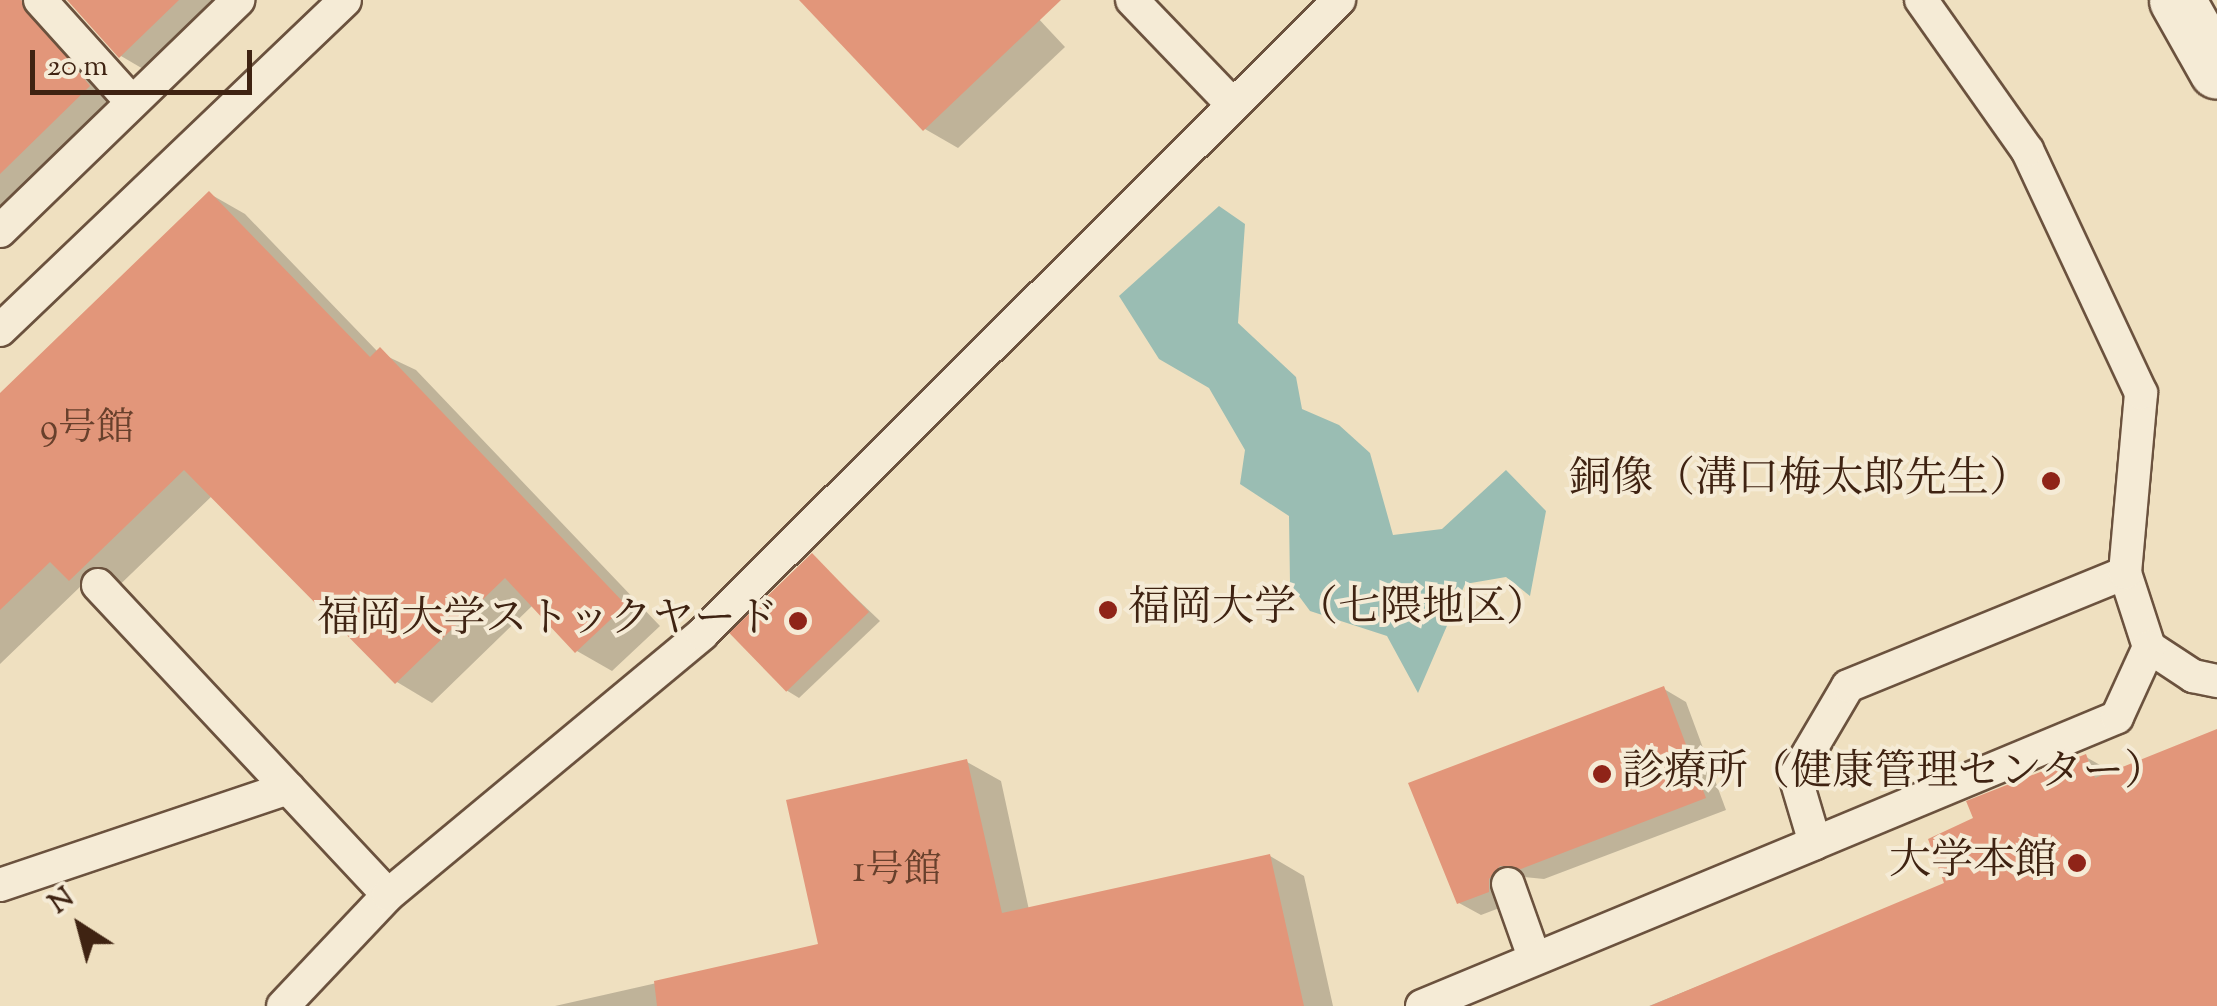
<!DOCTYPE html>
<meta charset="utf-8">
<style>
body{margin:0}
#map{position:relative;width:2217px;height:1006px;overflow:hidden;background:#efe0c0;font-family:"Sorts Mill Goudy","Noto Serif JP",serif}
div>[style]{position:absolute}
.water>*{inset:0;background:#9abdb3}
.shadow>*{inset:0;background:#0003}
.building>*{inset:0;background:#e2967a;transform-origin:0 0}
.roads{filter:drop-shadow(2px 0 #6b523e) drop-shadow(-2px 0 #6b523e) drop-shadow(0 2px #6b523e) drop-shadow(0 -2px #6b523e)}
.service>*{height:32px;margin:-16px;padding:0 16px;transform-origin:16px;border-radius:16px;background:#f5ebd6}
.tertiary>*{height:55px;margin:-27.5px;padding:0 27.5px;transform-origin:27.5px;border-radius:27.5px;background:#f5ebd6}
.dots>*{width:28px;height:28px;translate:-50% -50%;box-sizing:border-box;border:5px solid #f5ebd6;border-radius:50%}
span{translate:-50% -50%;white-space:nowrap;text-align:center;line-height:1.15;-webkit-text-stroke:8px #f5ebd6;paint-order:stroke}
.number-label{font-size:38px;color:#68402c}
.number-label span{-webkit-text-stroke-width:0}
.poi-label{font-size:42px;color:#3f2312}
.right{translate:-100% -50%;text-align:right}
.left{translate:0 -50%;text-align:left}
.north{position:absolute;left:30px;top:876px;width:100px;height:100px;-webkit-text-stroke:8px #f5ebd6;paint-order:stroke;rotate:324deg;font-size:28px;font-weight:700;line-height:40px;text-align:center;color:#3f2312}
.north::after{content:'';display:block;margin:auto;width:35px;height:45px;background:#3f2312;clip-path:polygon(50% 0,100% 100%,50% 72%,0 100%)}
.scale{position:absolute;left:30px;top:50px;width:222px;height:45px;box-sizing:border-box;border:5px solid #3f2312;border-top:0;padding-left:12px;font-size:30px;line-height:35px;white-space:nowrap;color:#3f2312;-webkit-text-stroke:8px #f5ebd6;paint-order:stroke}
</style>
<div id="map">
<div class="water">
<div style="clip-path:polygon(1219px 206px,1245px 224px,1238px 323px,1296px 377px,1302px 409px,1339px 425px,1370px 453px,1393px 535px,1442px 529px,1506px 470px,1546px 511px,1530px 596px,1506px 577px,1465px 584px,1418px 693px,1387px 636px,1310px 611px,1290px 584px,1289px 516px,1240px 484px,1245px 450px,1209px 388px,1159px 359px,1119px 296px)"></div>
</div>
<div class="shadow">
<div style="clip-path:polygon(0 0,60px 0,118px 104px,0 219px)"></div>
<div style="clip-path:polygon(70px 0,226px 0,150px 73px,121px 56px)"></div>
<div style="clip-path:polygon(803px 0,1021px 0,1065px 47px,958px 148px,925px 129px)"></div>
<div style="clip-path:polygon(210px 194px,245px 214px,378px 352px,416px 370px,660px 626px,612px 671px,577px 651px,533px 605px,432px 703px,397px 682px,213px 495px,105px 599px,82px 585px,0 664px,0 397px)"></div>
<div style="clip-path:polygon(812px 556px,880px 621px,799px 698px,786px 690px)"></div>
<div style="clip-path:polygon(1664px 689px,1686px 702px,1726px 810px,1544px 879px,1523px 877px,1510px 892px,1510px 904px,1481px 915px,1459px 903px)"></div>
<div style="clip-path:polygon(2217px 739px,2217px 1006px,1649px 1006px,1948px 885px,1976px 819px,2086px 757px,2114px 773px)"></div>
<div style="clip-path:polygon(967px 762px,1001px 781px,1029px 910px,1270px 856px,1304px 876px,1333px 1006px,555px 1006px,821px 946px)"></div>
</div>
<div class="building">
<div style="clip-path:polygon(0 0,21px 0,90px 86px,0 174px)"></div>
<div style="clip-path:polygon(67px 0,179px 0,119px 58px)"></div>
<div style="clip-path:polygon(799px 0,1061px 0,923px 131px)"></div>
<div style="clip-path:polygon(209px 191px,370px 357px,380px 347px,626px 605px,575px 653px,505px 578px,395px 684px,184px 470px,69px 581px,50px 562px,0 610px,0 393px)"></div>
<div style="left:812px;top:553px;width:82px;height:115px;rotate:46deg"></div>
<div style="clip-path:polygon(1664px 686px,1706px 798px,1521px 869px,1500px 866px,1489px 879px,1489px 892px,1457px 904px,1408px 783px)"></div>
<div style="clip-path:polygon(2217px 729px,2217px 1006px,1650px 1006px,1944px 883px,1928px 839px,1973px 818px,1966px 801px,2086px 754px,2095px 778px)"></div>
<div style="clip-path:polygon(967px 759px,1002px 913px,1270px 854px,1304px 1006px,657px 1006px,654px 981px,818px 944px,786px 800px)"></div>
</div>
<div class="roads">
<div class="service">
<div style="left:40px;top:0;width:136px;rotate:48deg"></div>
<div style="left:1132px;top:0;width:144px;rotate:46.1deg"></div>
<div style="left:0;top:231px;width:332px;rotate:-44.1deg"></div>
<div style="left:0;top:330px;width:477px;rotate:-43.7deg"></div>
<div style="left:2125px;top:573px;width:78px;rotate:72deg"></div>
<div style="left:2149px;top:647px;width:53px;rotate:33.4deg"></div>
<div style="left:2193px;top:676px;width:25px;rotate:12deg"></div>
<div style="left:98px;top:585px;width:424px;rotate:46.9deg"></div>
<div style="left:1815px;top:843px;width:327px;rotate:-22.6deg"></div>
<div style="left:2117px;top:717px;width:77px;rotate:-65.4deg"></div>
<div style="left:1508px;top:884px;width:77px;rotate:70.4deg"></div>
<div style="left:0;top:885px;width:304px;rotate:-18.6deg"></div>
<div style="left:283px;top:1006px;width:153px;rotate:-46.6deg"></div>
<div style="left:388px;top:895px;width:408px;rotate:-39.7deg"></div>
<div style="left:702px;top:634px;width:899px;rotate:-44.86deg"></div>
<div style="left:1422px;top:1006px;width:425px;rotate:-22.5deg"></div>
<div style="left:1815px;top:843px;width:70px;rotate:-106.6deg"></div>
<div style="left:1795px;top:776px;width:104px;rotate:-59.5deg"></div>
<div style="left:1848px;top:686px;width:299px;rotate:-22.2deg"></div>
<div style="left:2125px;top:573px;width:181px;rotate:-84.9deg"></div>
<div style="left:2141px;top:393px;width:268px;rotate:-115.1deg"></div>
<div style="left:2027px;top:150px;width:184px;rotate:-125.2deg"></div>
</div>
<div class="tertiary">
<div style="left:2177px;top:0;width:81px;rotate:60.6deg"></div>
</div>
</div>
<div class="dots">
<div style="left:2051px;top:481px;background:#8f2418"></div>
<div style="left:1108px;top:610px;background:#8f2418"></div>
<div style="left:798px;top:621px;background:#8f2418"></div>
<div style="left:1602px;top:774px;background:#8f2418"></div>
<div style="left:2077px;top:863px;background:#8f2418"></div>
</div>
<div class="number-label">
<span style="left:87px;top:431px">9号館</span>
<span style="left:897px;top:873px">1号館</span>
</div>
<div class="poi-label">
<span class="right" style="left:2031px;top:481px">銅像（溝口梅太郎先生）</span>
<span class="left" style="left:1128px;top:610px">福岡大学（七隈地区）</span>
<span class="right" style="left:778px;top:621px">福岡大学ストックヤード</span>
<span class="left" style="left:1622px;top:774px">診療所（健康管理センター）</span>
<span class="right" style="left:2057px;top:863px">大学本館</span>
</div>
<div class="north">N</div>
<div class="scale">20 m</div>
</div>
